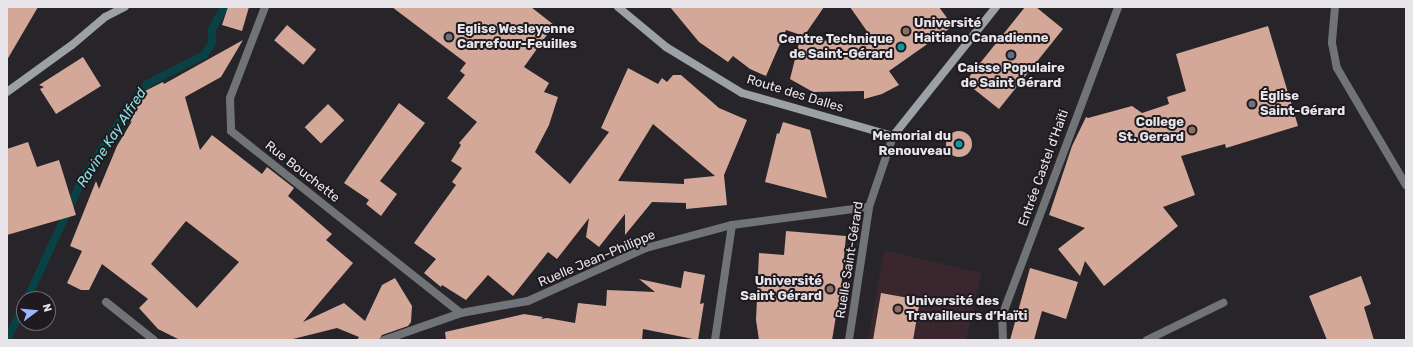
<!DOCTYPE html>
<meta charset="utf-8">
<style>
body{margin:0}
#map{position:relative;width:1413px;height:347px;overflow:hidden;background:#27242a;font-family:Rubik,sans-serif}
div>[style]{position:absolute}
.education>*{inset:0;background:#39272d}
.stream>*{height:8px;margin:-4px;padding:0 4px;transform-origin:4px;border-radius:4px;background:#084244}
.building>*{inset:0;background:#d3a898;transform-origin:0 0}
.round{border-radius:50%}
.lane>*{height:8px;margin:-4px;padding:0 4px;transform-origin:4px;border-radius:4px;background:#717477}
.street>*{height:8px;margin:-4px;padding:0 4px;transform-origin:4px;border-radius:4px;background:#717477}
.secondary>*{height:8px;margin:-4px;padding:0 4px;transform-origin:4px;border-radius:4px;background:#9ba1a5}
.dots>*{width:11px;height:11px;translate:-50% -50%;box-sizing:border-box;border:2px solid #1e1a20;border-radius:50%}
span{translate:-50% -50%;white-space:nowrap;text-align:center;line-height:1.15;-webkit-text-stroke:4px #1e1a20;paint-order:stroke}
.poi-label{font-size:13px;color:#e7e5e9;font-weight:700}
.left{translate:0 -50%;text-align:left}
.right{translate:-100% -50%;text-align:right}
.street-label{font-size:13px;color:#e7e5e9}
.water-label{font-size:14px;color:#89e2e5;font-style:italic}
.frame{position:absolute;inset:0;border:8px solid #e7e5e9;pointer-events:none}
.north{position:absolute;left:16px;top:291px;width:40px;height:40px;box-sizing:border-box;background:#1e1a20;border:1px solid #6e6b70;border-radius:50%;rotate:74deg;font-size:11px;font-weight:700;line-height:16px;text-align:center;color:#e7e5e9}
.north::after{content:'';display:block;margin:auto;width:14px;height:18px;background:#9ab5fd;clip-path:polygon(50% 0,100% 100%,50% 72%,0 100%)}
</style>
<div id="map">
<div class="education">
<div style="clip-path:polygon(884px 250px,982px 273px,966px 340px,868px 340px)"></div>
</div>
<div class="stream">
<div style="left:27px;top:299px;width:131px;rotate:-65.2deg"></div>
<div style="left:82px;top:180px;width:70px;rotate:-57.2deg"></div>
<div style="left:120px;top:121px;width:46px;rotate:-53.9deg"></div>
<div style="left:147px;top:84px;width:64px;rotate:-27deg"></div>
<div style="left:204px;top:55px;width:14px;rotate:-56deg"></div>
<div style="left:212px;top:43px;width:14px;rotate:-90deg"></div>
<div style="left:212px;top:29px;width:25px;rotate:-61deg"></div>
<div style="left:7px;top:339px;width:37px;rotate:-63deg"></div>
</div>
<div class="building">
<div style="clip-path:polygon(7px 7px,38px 7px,7px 60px)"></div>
<div style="clip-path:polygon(228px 7px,249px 7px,242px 31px,222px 25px)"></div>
<div style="clip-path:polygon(evenodd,392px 7px,531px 7px,554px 25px,524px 67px,549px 83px,544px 92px,558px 97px,549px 125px,535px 152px,570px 184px,609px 132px,601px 128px,628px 68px,658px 84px,662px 78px,667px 82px,673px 75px,681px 75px,719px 108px,747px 120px,724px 175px,727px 205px,686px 209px,686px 203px,652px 202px,625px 235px,625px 214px,599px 247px,586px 237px,589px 218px,557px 259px,548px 252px,513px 296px,488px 275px,466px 300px,442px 285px,441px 287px,424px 273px,436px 259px,414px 243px,456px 185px,452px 182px,462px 168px,451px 161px,461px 145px,459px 143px,477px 122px,447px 98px,465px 75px,460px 71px,466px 63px,392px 7px,653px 124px,715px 176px,684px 179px,684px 184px,618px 181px,653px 124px)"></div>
<div style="clip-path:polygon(670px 7px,824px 7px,804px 36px,786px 30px,766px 76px,750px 69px,733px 56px,728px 62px,699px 42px)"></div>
<div style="clip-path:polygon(850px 7px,939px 7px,953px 26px,889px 71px,899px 85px,882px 94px,864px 99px,864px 91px,813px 92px,790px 79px,800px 39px,876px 44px)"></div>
<div style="clip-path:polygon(1025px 7px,1036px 7px,1063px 29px,999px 109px,965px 82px)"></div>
<div style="left:287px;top:25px;width:38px;height:20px;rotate:40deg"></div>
<div style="clip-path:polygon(1268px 26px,1298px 126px,1226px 148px,1225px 144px,1181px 156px,1195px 195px,1163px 207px,1178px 226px,1104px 286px,1085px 261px,1080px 276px,1058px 249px,1085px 228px,1049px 215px,1072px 146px,1086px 117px,1088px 118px,1132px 106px,1142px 113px,1169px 104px,1167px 97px,1186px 91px,1176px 54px)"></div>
<div style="clip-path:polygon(evenodd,243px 40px,221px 77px,185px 97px,200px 150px,212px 135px,262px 174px,267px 167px,294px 188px,288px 196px,332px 234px,326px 240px,353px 263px,303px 322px,344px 303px,365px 321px,382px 285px,395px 278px,412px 306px,411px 322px,408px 326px,382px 335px,379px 340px,357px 340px,359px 337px,337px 328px,289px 340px,180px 340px,158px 329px,139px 308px,148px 299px,102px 264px,89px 290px,81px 290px,67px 283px,82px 251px,70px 246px,96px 181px,99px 189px,117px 146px,132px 121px,130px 122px,145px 91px,163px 82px,164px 84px,243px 40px,186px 221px,239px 262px,197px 308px,151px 264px,186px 221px)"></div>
<div style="clip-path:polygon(83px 57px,101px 86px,56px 114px,40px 89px,44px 87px,39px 85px)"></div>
<div style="clip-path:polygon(399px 103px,425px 123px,380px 181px,397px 194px,381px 216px,366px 204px,369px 200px,344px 183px)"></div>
<div style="left:328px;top:104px;width:23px;height:33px;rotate:45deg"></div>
<div style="clip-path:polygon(783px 122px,810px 130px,827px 198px,765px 182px,777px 133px,779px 134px)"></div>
<div class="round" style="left:946px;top:131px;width:26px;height:26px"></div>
<div style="clip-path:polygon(28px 142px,37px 167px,59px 160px,76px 215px,7px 235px,7px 149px)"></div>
<div style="clip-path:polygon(786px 231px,846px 236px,839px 310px,837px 310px,832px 340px,759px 340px,756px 320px,759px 253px,784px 255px)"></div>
<div style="clip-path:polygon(1030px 268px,1078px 282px,1066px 319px,1042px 311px,1034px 340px,1010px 340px)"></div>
<div style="clip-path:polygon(684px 271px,705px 275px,700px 304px,704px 303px,698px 340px,643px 329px,642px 340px,446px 340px,445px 332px,524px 314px,543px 317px,541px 319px,547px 318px,575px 323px,578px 303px,606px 306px,607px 290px,655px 292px,639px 279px,681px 288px)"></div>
<div style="clip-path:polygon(1361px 276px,1371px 304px,1364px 307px,1374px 340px,1327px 340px,1309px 296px)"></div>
<div style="clip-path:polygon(881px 293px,920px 300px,913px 340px,873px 340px)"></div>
</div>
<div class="lane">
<div style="left:106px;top:302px;width:61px;rotate:38.4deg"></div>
<div style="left:1147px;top:340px;width:85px;rotate:-26deg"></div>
</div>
<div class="street">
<div style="left:265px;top:7px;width:97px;rotate:111deg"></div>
<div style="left:230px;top:98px;width:33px;rotate:88deg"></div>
<div style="left:231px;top:131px;width:293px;rotate:38.4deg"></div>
<div style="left:1335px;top:7px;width:36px;rotate:95deg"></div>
<div style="left:1332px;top:43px;width:25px;rotate:79deg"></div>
<div style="left:1337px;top:68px;width:136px;rotate:59.5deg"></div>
<div style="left:384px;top:340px;width:82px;rotate:-19.3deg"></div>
<div style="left:461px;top:313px;width:68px;rotate:-10.2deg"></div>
<div style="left:528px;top:301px;width:129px;rotate:-24.2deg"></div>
<div style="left:646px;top:248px;width:89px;rotate:-15deg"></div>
<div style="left:732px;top:225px;width:138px;rotate:-7.5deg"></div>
<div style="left:715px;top:340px;width:116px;rotate:-81.6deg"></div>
<div style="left:849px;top:340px;width:134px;rotate:-81.4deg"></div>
<div style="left:869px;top:207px;width:75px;rotate:-71.3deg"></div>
<div style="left:1003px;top:340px;width:24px;rotate:-92deg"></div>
<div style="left:1002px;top:316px;width:330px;rotate:-69.4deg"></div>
</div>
<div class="secondary">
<div style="left:618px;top:7px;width:62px;rotate:39.8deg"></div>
<div style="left:666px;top:47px;width:89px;rotate:31.2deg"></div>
<div style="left:742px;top:93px;width:157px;rotate:15.9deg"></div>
<div style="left:893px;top:136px;width:165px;rotate:-51.4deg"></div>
<div style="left:7px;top:92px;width:80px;rotate:-35.9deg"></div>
<div style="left:72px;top:45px;width:43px;rotate:-40.3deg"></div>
<div style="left:105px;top:17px;width:22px;rotate:-27deg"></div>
</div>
<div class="dots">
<div style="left:906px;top:31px;background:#8d6e63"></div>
<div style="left:449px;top:37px;background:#6b7280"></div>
<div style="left:901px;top:47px;background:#0f9aa8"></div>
<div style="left:1011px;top:55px;background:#5c6f8a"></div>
<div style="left:1252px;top:104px;background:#6b7280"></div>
<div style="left:1192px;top:130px;background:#8d6e63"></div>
<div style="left:959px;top:144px;background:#0f9aa8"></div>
<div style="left:830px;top:289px;background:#8d6e63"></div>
<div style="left:898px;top:309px;background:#8d6e63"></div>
</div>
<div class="poi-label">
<span class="left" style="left:914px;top:31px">Université<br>Haitiano Canadienne</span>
<span class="left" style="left:457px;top:37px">Eglise Wesleyenne<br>Carrefour-Feuilles</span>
<span class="right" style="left:893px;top:47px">Centre Technique<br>de Saint-Gérard</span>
<span style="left:1011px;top:76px">Caisse Populaire<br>de Saint Gérard</span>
<span class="left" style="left:1260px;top:104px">Église<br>Saint-Gérard</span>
<span class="right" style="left:1184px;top:130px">College<br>St. Gerard</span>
<span class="right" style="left:951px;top:144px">Memorial du<br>Renouveau</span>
<span class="right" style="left:822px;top:289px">Université<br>Saint Gérard</span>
<span class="left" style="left:906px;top:309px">Université des<br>Travailleurs d’Haïti</span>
</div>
<div class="street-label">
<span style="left:795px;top:94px;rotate:17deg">Route des Dalles</span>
<span style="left:1044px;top:168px;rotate:-70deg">Entrée Castel d'Haïti</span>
<span style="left:302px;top:172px;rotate:38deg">Rue Bouchette</span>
<span style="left:597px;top:259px;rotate:-23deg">Ruelle Jean-Philippe</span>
<span style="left:850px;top:260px;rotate:-81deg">Ruelle Saint-Gérard</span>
</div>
<div class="water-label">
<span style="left:112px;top:138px;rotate:-57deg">Ravine Kay Alfred</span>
</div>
<div class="frame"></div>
<div class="north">N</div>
</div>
